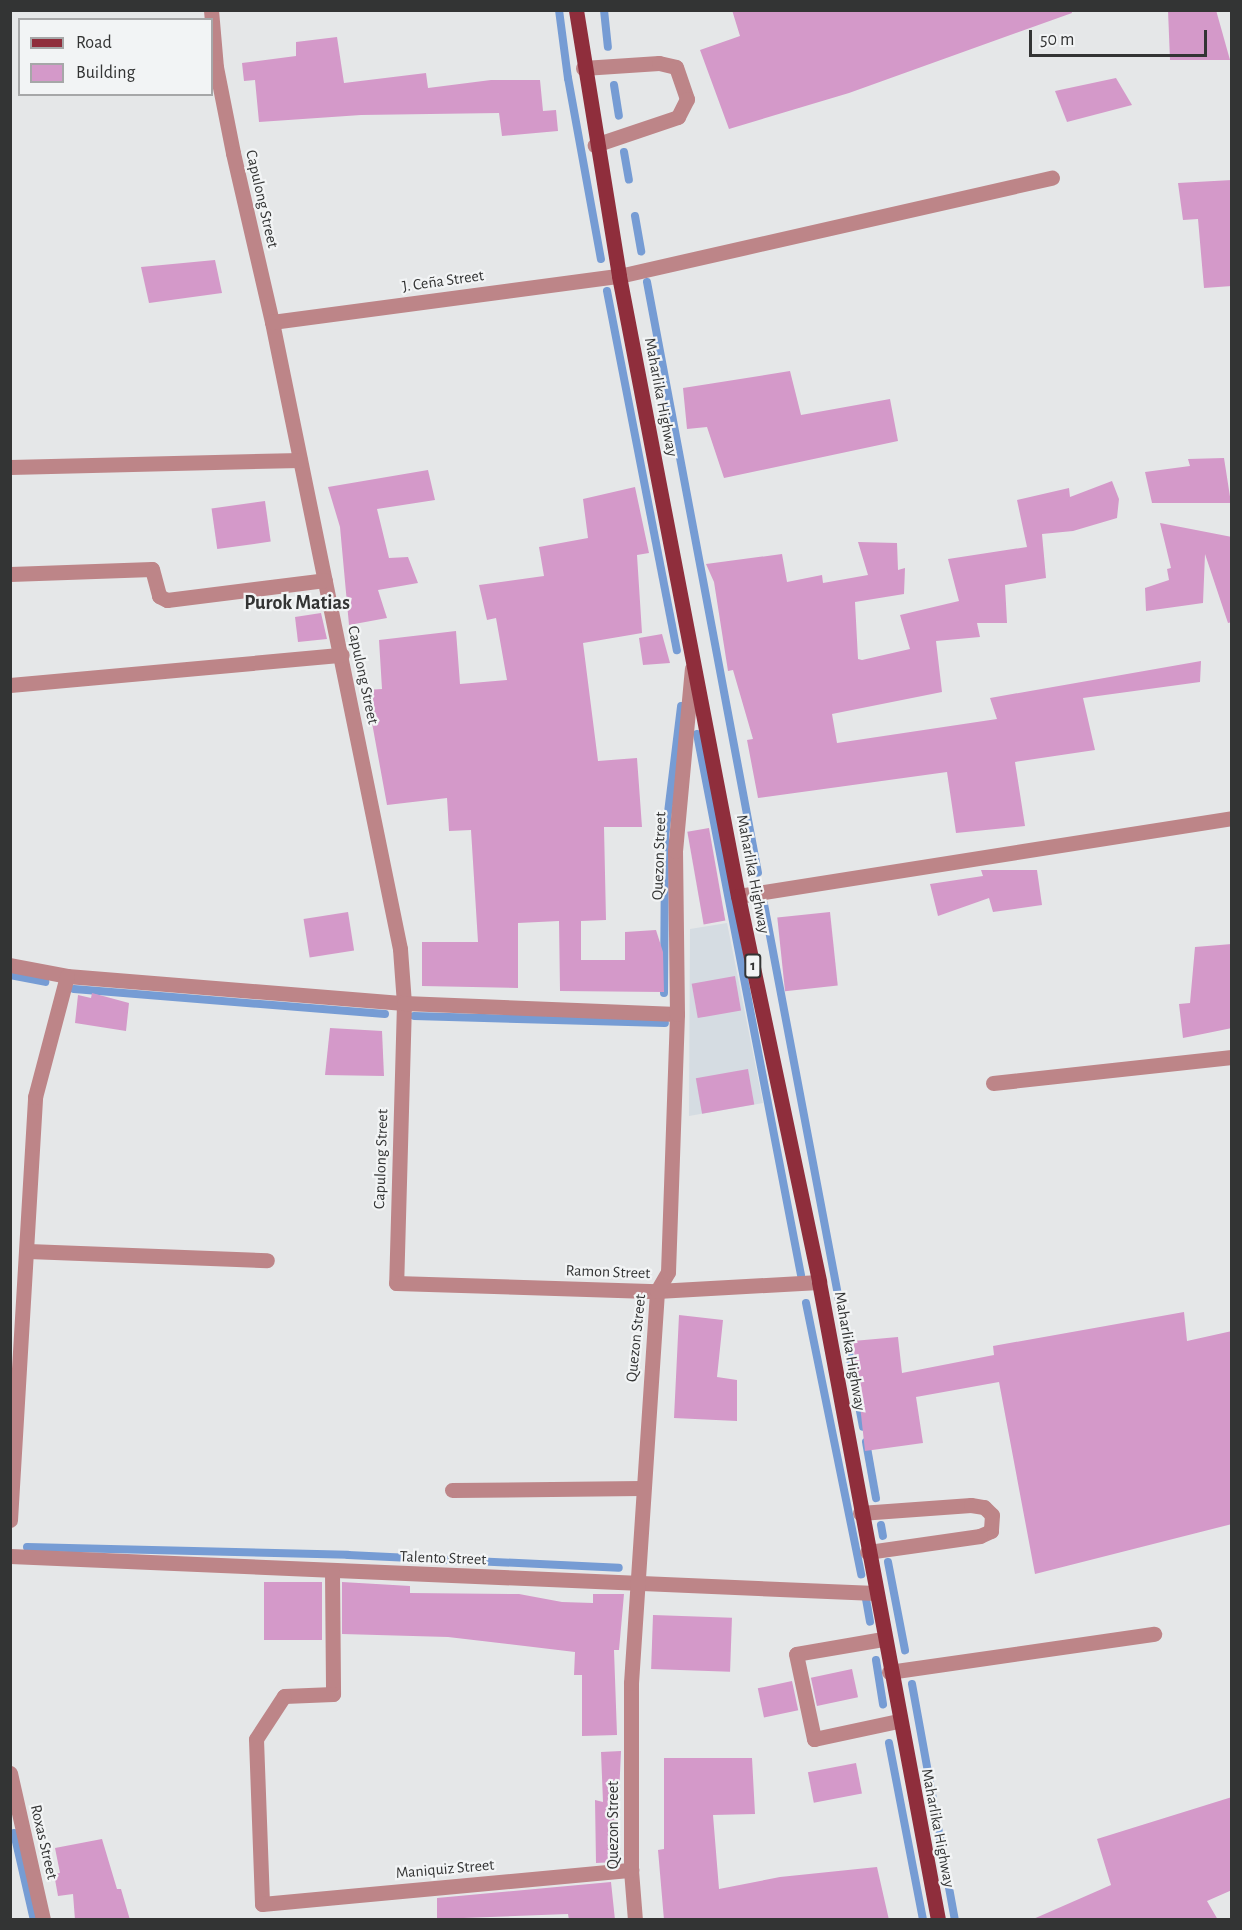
<!DOCTYPE html>
<meta charset="utf-8">
<style>
body{margin:0}
#map{position:relative;width:1242px;height:1930px;overflow:hidden;background:#e5e7e8;font-family:"Alegreya Sans",sans-serif}
div>[style]{position:absolute}
.built>*{inset:0;background:#d5dce2}
.stream>*{height:8px;margin:-4px;padding:0 4px;transform-origin:4px;border-radius:4px;background:#769cd4}
.building>*{inset:0;background:#d499c9;transform-origin:0 0}
.minor>*{height:15px;margin:-7.5px;padding:0 7.5px;transform-origin:7.5px;border-radius:7.5px;background:#bd8588}
.major>*{height:15px;margin:-7.5px;padding:0 7.5px;transform-origin:7.5px;border-radius:7.5px;background:#8f2e3c}
span{translate:-50% -50%;white-space:nowrap;text-align:center;line-height:1.15;-webkit-text-stroke:4.5px #f2f4f5;paint-order:stroke}
.shield-label span{padding:2px 4px;background:#f2f4f5;border:2px solid;border-radius:4px;-webkit-text-stroke-width:0}
.shield-label{font-size:15px;color:#333434;font-weight:700}
.street-label{font-size:16px;color:#333434}
.quarter-label{font-size:20px;color:#333434;font-weight:700}
.frame{position:absolute;inset:0;border:12px solid #333434;pointer-events:none}
.legend{position:absolute;left:18px;top:18px;width:195px;height:78px;box-sizing:border-box;background:#f2f4f5;border:2px solid #a6a7a8;margin:0;padding:8px 10px;list-style:none;font-size:18px;color:#333434}
.legend li{display:flex;align-items:center;gap:12px;height:30px}
.legend b{width:30px;border:2px solid #a6a7a8}
.scale{position:absolute;left:1029px;top:30px;width:178px;height:27px;box-sizing:border-box;border:3px solid #333434;border-top:0;padding-left:8px;font-size:18px;line-height:21px;white-space:nowrap;color:#333434;-webkit-text-stroke:4px #f2f4f5;paint-order:stroke}
</style>
<div id="map">
<div class="built">
<div style="clip-path:polygon(727px 923px,763px 1103px,689px 1116px,690px 929px)"></div>
</div>
<div class="stream">
<div style="left:559px;top:10px;width:69px;rotate:82.5deg"></div>
<div style="left:568px;top:78px;width:184px;rotate:79.7deg"></div>
<div style="left:604px;top:10px;width:37px;rotate:84deg"></div>
<div style="left:614px;top:85px;width:31px;rotate:81deg"></div>
<div style="left:624px;top:152px;width:28px;rotate:80deg"></div>
<div style="left:635px;top:216px;width:36px;rotate:80deg"></div>
<div style="left:647px;top:282px;width:601px;rotate:79.36deg"></div>
<div style="left:607px;top:291px;width:366px;rotate:79deg"></div>
<div style="left:697px;top:734px;width:551px;rotate:79.12deg"></div>
<div style="left:764px;top:904px;width:532px;rotate:79.28deg"></div>
<div style="left:10px;top:975px;width:36px;rotate:11deg"></div>
<div style="left:74px;top:989px;width:312px;rotate:4.6deg"></div>
<div style="left:664px;top:993px;width:156px;rotate:-89.6deg"></div>
<div style="left:665px;top:837px;width:132px;rotate:-83deg"></div>
<div style="left:414px;top:1016px;width:251px;rotate:1.6deg"></div>
<div style="left:806px;top:1303px;width:277px;rotate:78.5deg"></div>
<div style="left:866px;top:1442px;width:57px;rotate:79.9deg"></div>
<div style="left:881px;top:1525px;width:11px;rotate:80deg"></div>
<div style="left:27px;top:1547px;width:321px;rotate:1.4deg"></div>
<div style="left:348px;top:1555px;width:271px;rotate:2.7deg"></div>
<div style="left:888px;top:1562px;width:90px;rotate:79.1deg"></div>
<div style="left:866px;top:1599px;width:23px;rotate:80deg"></div>
<div style="left:876px;top:1660px;width:45px;rotate:81deg"></div>
<div style="left:912px;top:1684px;width:240px;rotate:79.7deg"></div>
<div style="left:889px;top:1743px;width:180px;rotate:79.1deg"></div>
<div style="left:14px;top:1833px;width:89px;rotate:77.1deg"></div>
</div>
<div class="building">
<div style="clip-path:polygon(732px 10px,1071px 10px,1072px 13px,849px 93px,729px 129px,700px 50px,740px 36px)"></div>
<div style="clip-path:polygon(1168px 10px,1216px 10px,1230px 60px,1170px 60px)"></div>
<div style="clip-path:polygon(337px 37px,344px 83px,426px 73px,428px 88px,491px 80px,540px 80px,543px 111px,556px 110px,558px 131px,502px 136px,499px 113px,361px 115px,259px 122px,255px 80px,244px 81px,242px 63px,296px 56px,296px 42px)"></div>
<div style="clip-path:polygon(1116px 78px,1132px 105px,1067px 122px,1055px 91px)"></div>
<div style="clip-path:polygon(1232px 180px,1232px 286px,1204px 288px,1198px 219px,1183px 220px,1178px 183px)"></div>
<div style="clip-path:polygon(215px 260px,222px 293px,149px 303px,141px 267px)"></div>
<div style="clip-path:polygon(790px 371px,801px 415px,890px 399px,898px 441px,724px 478px,707px 427px,687px 429px,683px 388px)"></div>
<div style="clip-path:polygon(1224px 458px,1231px 503px,1152px 503px,1145px 472px,1190px 466px,1188px 459px)"></div>
<div style="clip-path:polygon(428px 470px,435px 500px,377px 509px,389px 558px,408px 557px,418px 583px,378px 590px,387px 618px,349px 625px,340px 527px,328px 487px)"></div>
<div style="clip-path:polygon(1112px 481px,1119px 499px,1117px 518px,1073px 531px,1042px 534px,1046px 578px,1005px 585px,1007px 623px,977px 623px,980px 637px,936px 641px,942px 692px,832px 714px,837px 743px,997px 719px,990px 698px,1201px 661px,1200px 682px,1083px 698px,1095px 750px,1015px 762px,1025px 826px,956px 833px,947px 772px,758px 798px,747px 740px,753px 739px,733px 670px,728px 671px,714px 582px,706px 564px,782px 554px,787px 582px,822px 575px,823px 583px,868px 575px,858px 542px,897px 543px,898px 570px,905px 568px,904px 594px,855px 602px,858px 659px,862px 660px,910px 649px,900px 615px,959px 601px,948px 559px,1027px 547px,1017px 500px,1069px 488px,1070px 497px)"></div>
<div style="clip-path:polygon(635px 487px,649px 553px,637px 555px,642px 633px,583px 643px,598px 761px,637px 758px,642px 827px,604px 827px,606px 920px,581px 921px,581px 960px,625px 960px,625px 932px,656px 930px,663px 952px,664px 992px,560px 991px,559px 921px,518px 923px,518px 988px,422px 986px,422px 942px,478px 942px,471px 830px,449px 831px,447px 798px,387px 805px,366px 690px,382px 689px,379px 640px,456px 631px,460px 684px,507px 680px,496px 618px,487px 620px,479px 585px,544px 576px,539px 547px,588px 538px,583px 499px)"></div>
<div style="left:265px;top:501px;width:41px;height:54px;rotate:82deg"></div>
<div style="clip-path:polygon(1160px 523px,1232px 537px,1232px 622px,1228px 623px,1205px 554px,1203px 603px,1146px 611px,1145px 588px,1169px 580px,1167px 569px,1171px 568px)"></div>
<div style="clip-path:polygon(321px 613px,327px 639px,298px 642px,295px 617px)"></div>
<div style="clip-path:polygon(662px 634px,670px 663px,643px 665px,639px 638px)"></div>
<div style="left:709px;top:828px;width:94px;height:22px;rotate:80deg"></div>
<div style="clip-path:polygon(981px 870px,1037px 870px,1042px 905px,993px 912px,989px 898px,938px 916px,930px 884px,983px 876px)"></div>
<div style="left:348px;top:912px;width:39px;height:45px;rotate:81deg"></div>
<div style="left:830px;top:912px;width:74px;height:53px;rotate:84deg"></div>
<div style="clip-path:polygon(1232px 944px,1232px 1028px,1183px 1038px,1179px 1004px,1190px 1003px,1195px 947px)"></div>
<div style="left:735px;top:976px;width:35px;height:44px;rotate:80deg"></div>
<div style="clip-path:polygon(92px 993px,129px 1003px,126px 1031px,75px 1023px,78px 995px,91px 998px)"></div>
<div style="clip-path:polygon(330px 1028px,382px 1031px,384px 1076px,325px 1075px)"></div>
<div style="left:748px;top:1069px;width:36px;height:53px;rotate:80deg"></div>
<div style="clip-path:polygon(1184px 1312px,1187px 1341px,1232px 1331px,1232px 1524px,1035px 1574px,999px 1382px,916px 1397px,923px 1443px,865px 1451px,853px 1341px,898px 1337px,902px 1373px,994px 1355px,993px 1346px)"></div>
<div style="clip-path:polygon(679px 1315px,723px 1320px,717px 1377px,737px 1380px,737px 1421px,674px 1418px)"></div>
<div style="left:264px;top:1582px;width:58px;height:58px"></div>
<div style="clip-path:polygon(342px 1582px,410px 1586px,410px 1593px,519px 1594px,562px 1602px,593px 1603px,593px 1594px,624px 1594px,619px 1650px,614px 1650px,617px 1735px,582px 1736px,582px 1675px,574px 1675px,575px 1652px,448px 1637px,342px 1634px)"></div>
<div style="left:653px;top:1615px;width:79px;height:54px;rotate:2deg"></div>
<div style="left:852px;top:1669px;width:29px;height:42px;rotate:78deg"></div>
<div style="left:792px;top:1681px;width:30px;height:35px;rotate:78deg"></div>
<div style="clip-path:polygon(621px 1751px,616px 1862px,596px 1863px,595px 1800px,603px 1802px,601px 1752px)"></div>
<div style="clip-path:polygon(664px 1758px,752px 1758px,755px 1814px,713px 1815px,719px 1889px,780px 1877px,877px 1867px,889px 1920px,664px 1920px,658px 1850px,664px 1849px)"></div>
<div style="left:856px;top:1763px;width:31px;height:49px;rotate:79deg"></div>
<div style="clip-path:polygon(1232px 1797px,1232px 1890px,1207px 1901px,1218px 1920px,1031px 1920px,1111px 1885px,1097px 1839px)"></div>
<div style="clip-path:polygon(102px 1839px,117px 1889px,121px 1889px,130px 1920px,75px 1920px,73px 1894px,58px 1896px,54px 1874px,60px 1873px,55px 1848px)"></div>
<div style="clip-path:polygon(611px 1882px,615px 1920px,569px 1920px,568px 1914px,437px 1919px,437px 1898px)"></div>
</div>
<div class="minor">
<div style="left:211px;top:10px;width:57px;rotate:85deg"></div>
<div style="left:216px;top:67px;width:88px;rotate:78.8deg"></div>
<div style="left:233px;top:153px;width:173px;rotate:77deg"></div>
<div style="left:272px;top:322px;width:640px;rotate:78.46deg"></div>
<div style="left:400px;top:949px;width:54px;rotate:85.8deg"></div>
<div style="left:404px;top:1003px;width:280px;rotate:91.6deg"></div>
<div style="left:396px;top:1283px;width:261px;rotate:1.8deg"></div>
<div style="left:657px;top:1291px;width:162px;rotate:-3.2deg"></div>
<div style="left:583px;top:68px;width:76px;rotate:-3.8deg"></div>
<div style="left:659px;top:63px;width:17px;rotate:13deg"></div>
<div style="left:676px;top:67px;width:34px;rotate:71deg"></div>
<div style="left:687px;top:99px;width:20px;rotate:117deg"></div>
<div style="left:678px;top:117px;width:88px;rotate:161.4deg"></div>
<div style="left:272px;top:322px;width:350px;rotate:-7.6deg"></div>
<div style="left:619px;top:276px;width:444px;rotate:-12.8deg"></div>
<div style="left:10px;top:467px;width:290px;rotate:-1.4deg"></div>
<div style="left:10px;top:574px;width:142px;rotate:-2deg"></div>
<div style="left:152px;top:569px;width:28px;rotate:75deg"></div>
<div style="left:159px;top:596px;width:9px;rotate:27deg"></div>
<div style="left:167px;top:600px;width:159px;rotate:-7.2deg"></div>
<div style="left:10px;top:685px;width:333px;rotate:-5.2deg"></div>
<div style="left:738px;top:896px;width:500px;rotate:-8.97deg"></div>
<div style="left:10px;top:965px;width:58px;rotate:10.9deg"></div>
<div style="left:67px;top:976px;width:338px;rotate:4.6deg"></div>
<div style="left:404px;top:1003px;width:273px;rotate:2.3deg"></div>
<div style="left:993px;top:1083px;width:240px;rotate:-6.2deg"></div>
<div style="left:28px;top:1251px;width:239px;rotate:2.2deg"></div>
<div style="left:452px;top:1490px;width:189px;rotate:-0.6deg"></div>
<div style="left:860px;top:1513px;width:111px;rotate:-4.1deg"></div>
<div style="left:971px;top:1505px;width:13px;rotate:9deg"></div>
<div style="left:984px;top:1507px;width:11px;rotate:45deg"></div>
<div style="left:992px;top:1515px;width:16px;rotate:94deg"></div>
<div style="left:991px;top:1531px;width:12px;rotate:156deg"></div>
<div style="left:980px;top:1536px;width:114px;rotate:171.9deg"></div>
<div style="left:10px;top:1520px;width:424px;rotate:-86.6deg"></div>
<div style="left:35px;top:1097px;width:125px;rotate:-75.2deg"></div>
<div style="left:10px;top:1556px;width:866px;rotate:2.45deg"></div>
<div style="left:332px;top:1572px;width:122px;rotate:89.5deg"></div>
<div style="left:333px;top:1694px;width:49px;rotate:177.7deg"></div>
<div style="left:284px;top:1696px;width:51px;rotate:123.1deg"></div>
<div style="left:256px;top:1739px;width:165px;rotate:87.9deg"></div>
<div style="left:262px;top:1904px;width:371px;rotate:-5.3deg"></div>
<div style="left:883px;top:1639px;width:88px;rotate:170.2deg"></div>
<div style="left:796px;top:1654px;width:87px;rotate:78deg"></div>
<div style="left:814px;top:1739px;width:86px;rotate:-12.1deg"></div>
<div style="left:889px;top:1672px;width:268px;rotate:-8.2deg"></div>
<div style="left:10px;top:1773px;width:151px;rotate:77.3deg"></div>
<div style="left:635px;top:1920px;width:50px;rotate:-94.6deg"></div>
<div style="left:631px;top:1870px;width:187px;rotate:-90deg"></div>
<div style="left:631px;top:1683px;width:393px;rotate:-86.2deg"></div>
<div style="left:657px;top:1291px;width:22px;rotate:-60deg"></div>
<div style="left:668px;top:1272px;width:258px;rotate:-88deg"></div>
<div style="left:677px;top:1014px;width:163px;rotate:-90.7deg"></div>
<div style="left:675px;top:851px;width:183px;rotate:-84.7deg"></div>
</div>
<div class="major">
<div style="left:576px;top:10px;width:269px;rotate:80.8deg"></div>
<div style="left:619px;top:276px;width:631px;rotate:79.14deg"></div>
<div style="left:738px;top:896px;width:394px;rotate:78.1deg"></div>
<div style="left:819px;top:1282px;width:649px;rotate:79.43deg"></div>
</div>
<div class="shield-label">
<span style="left:753px;top:966px">1</span>
</div>
<div class="street-label">
<span style="left:262px;top:199px;rotate:77deg">Capulong Street</span>
<span style="left:443px;top:281px;rotate:-8deg">J. Ceña Street</span>
<span style="left:661px;top:397px;rotate:79deg">Maharlika Highway</span>
<span style="left:363px;top:675px;rotate:78deg">Capulong Street</span>
<span style="left:659px;top:856px;rotate:-88deg">Quezon Street</span>
<span style="left:753px;top:874px;rotate:79deg">Maharlika Highway</span>
<span style="left:381px;top:1159px;rotate:-88deg">Capulong Street</span>
<span style="left:608px;top:1272px;rotate:2deg">Ramon Street</span>
<span style="left:636px;top:1338px;rotate:-84deg">Quezon Street</span>
<span style="left:850px;top:1351px;rotate:80deg">Maharlika Highway</span>
<span style="left:443px;top:1558px;rotate:2deg">Talento Street</span>
<span style="left:613px;top:1825px;rotate:-90deg">Quezon Street</span>
<span style="left:938px;top:1828px;rotate:79deg">Maharlika Highway</span>
<span style="left:44px;top:1842px;rotate:77deg">Roxas Street</span>
<span style="left:445px;top:1869px;rotate:-5deg">Maniquiz Street</span>
</div>
<div class="quarter-label">
<span style="left:297px;top:603px">Purok Matias</span>
</div>
<div class="frame"></div>
<ul class="legend">
<li><b style="height:8px;background:#8f2e3c"></b>Road</li>
<li><b style="height:16px;background:#d499c9"></b>Building</li>
</ul>
<div class="scale">50 m</div>
</div>
